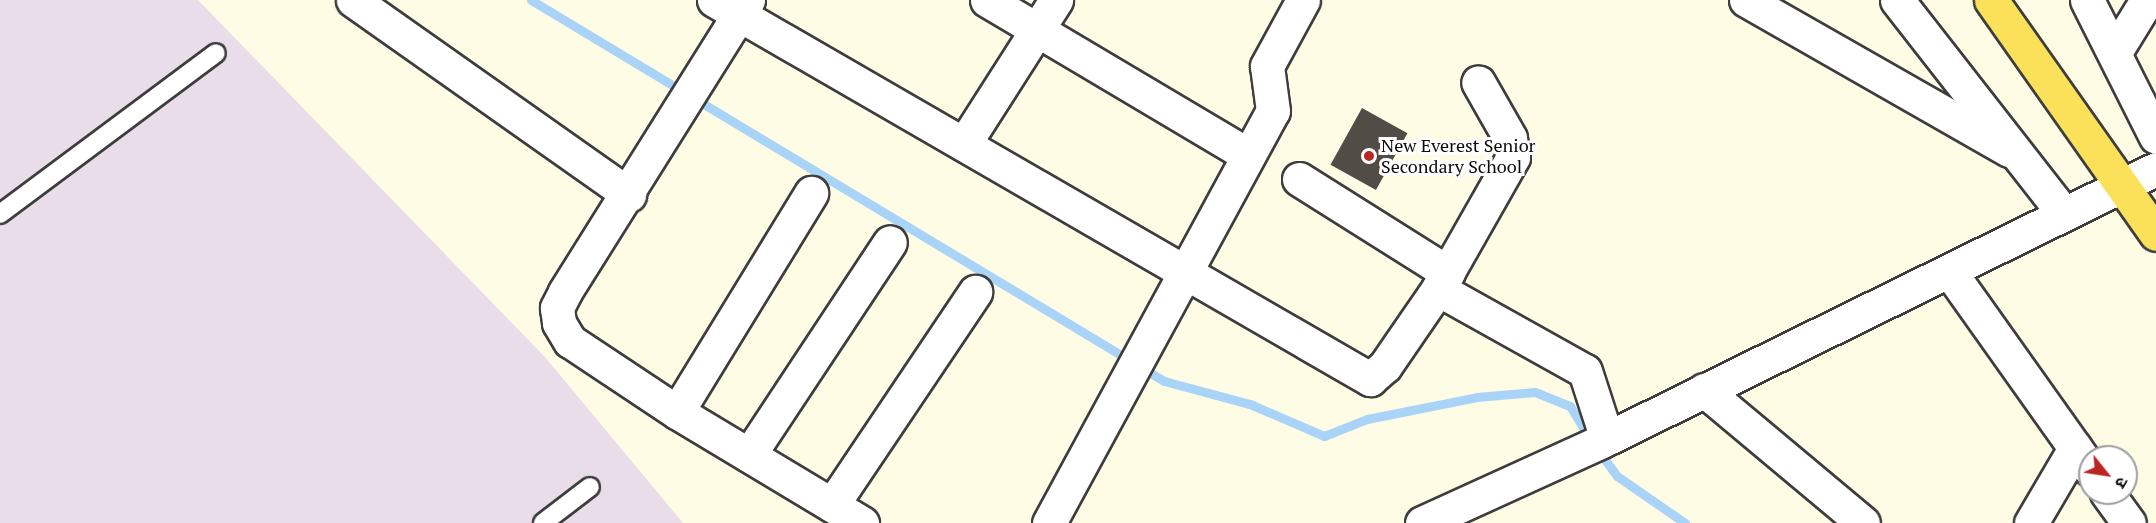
<!DOCTYPE html>
<meta charset="utf-8">
<style>
body{margin:0}
#map{position:relative;width:2156px;height:523px;overflow:hidden;background:#fffce6;font-family:"PT Serif","Noto Sans Devanagari",serif}
div>[style]{position:absolute}
.industrial>*{inset:0;background:#e9dde9}
.stream>*{height:9px;margin:-4.5px;padding:0 4.5px;transform-origin:4.5px;border-radius:4.5px;background:#aad4f7}
.building>*{inset:0;background:#524c46;transform-origin:0 0}
.roads{filter:drop-shadow(2px 0 #3d3d3d) drop-shadow(-2px 0 #3d3d3d) drop-shadow(0 2px #3d3d3d) drop-shadow(0 -2px #3d3d3d)}
.lane>*{height:18px;margin:-9px;padding:0 9px;transform-origin:9px;border-radius:9px;background:#fff}
.street>*{height:33px;margin:-16.5px;padding:0 16.5px;transform-origin:16.5px;border-radius:16.5px;background:#fff}
.primary>*{height:33px;margin:-16.5px;padding:0 16.5px;transform-origin:16.5px;border-radius:16.5px;background:#fbe15a}
.dots>*{width:16px;height:16px;translate:-50% -50%;box-sizing:border-box;border:3px solid #fff;border-radius:50%}
span{translate:-50% -50%;white-space:nowrap;text-align:center;line-height:1.15;-webkit-text-stroke:6px #fff;paint-order:stroke}
.poi-label{font-size:18px;color:#0a0a0a}
.left{translate:0 -50%;text-align:left}
.north{position:absolute;left:2078px;top:445px;width:60px;height:60px;box-sizing:border-box;background:#fff;border:2px solid #9d9d9d;border-radius:50%;rotate:120deg;font-size:16px;font-weight:700;line-height:24px;text-align:center;color:#0a0a0a}
.north::after{content:'';display:block;margin:auto;width:21px;height:27px;background:#ba2621;clip-path:polygon(50% 0,100% 100%,50% 72%,0 100%)}
</style>
<div id="map">
<div class="industrial">
<div style="clip-path:polygon(0 0,198px 0,545px 357px,683px 523px,0 523px)"></div>
</div>
<div class="stream">
<div style="left:531px;top:0;width:739px;rotate:31.04deg"></div>
<div style="left:1164px;top:381px;width:89px;rotate:15deg"></div>
<div style="left:1250px;top:404px;width:81px;rotate:23.4deg"></div>
<div style="left:1324px;top:436px;width:46px;rotate:-21.6deg"></div>
<div style="left:1367px;top:419px;width:112px;rotate:-11.3deg"></div>
<div style="left:1477px;top:397px;width:58px;rotate:-4.9deg"></div>
<div style="left:1535px;top:392px;width:38px;rotate:22deg"></div>
<div style="left:1570px;top:406px;width:39px;rotate:59deg"></div>
<div style="left:1598px;top:450px;width:32px;rotate:54deg"></div>
<div style="left:1617px;top:476px;width:83px;rotate:34.7deg"></div>
</div>
<div class="building">
<div style="left:1362px;top:108px;width:52px;height:65px;rotate:29deg"></div>
</div>
<div class="roads">
<div class="lane">
<div style="left:0;top:214px;width:269px;rotate:-36.7deg"></div>
<div style="left:543px;top:523px;width:59px;rotate:-37.5deg"></div>
</div>
<div class="street">
<div style="left:353px;top:0;width:338px;rotate:35.2deg"></div>
<div style="left:714px;top:0;width:758px;rotate:30.02deg"></div>
<div style="left:1370px;top:379px;width:20px;rotate:-41deg"></div>
<div style="left:1385px;top:366px;width:93px;rotate:-55.5deg"></div>
<div style="left:1438px;top:289px;width:152px;rotate:-60.4deg"></div>
<div style="left:1513px;top:157px;width:19px;rotate:-99deg"></div>
<div style="left:1510px;top:138px;width:64px;rotate:-119.7deg"></div>
<div style="left:748px;top:0;width:345px;rotate:122.1deg"></div>
<div style="left:565px;top:292px;width:18px;rotate:117deg"></div>
<div style="left:557px;top:308px;width:15px;rotate:82deg"></div>
<div style="left:559px;top:323px;width:21px;rotate:59deg"></div>
<div style="left:570px;top:341px;width:128px;rotate:33.6deg"></div>
<div style="left:677px;top:412px;width:216px;rotate:31deg"></div>
<div style="left:987px;top:0;width:304px;rotate:30.7deg"></div>
<div style="left:1746px;top:0;width:303px;rotate:29.7deg"></div>
<div style="left:1897px;top:0;width:271px;rotate:52deg"></div>
<div style="left:2087px;top:0;width:153px;rotate:63.3deg"></div>
<div style="left:2115px;top:52px;width:61px;rotate:-58.4deg"></div>
<div style="left:964px;top:144px;width:171px;rotate:-57.4deg"></div>
<div style="left:1299px;top:179px;width:176px;rotate:32.2deg"></div>
<div style="left:1950px;top:272px;width:242px;rotate:54.6deg"></div>
<div style="left:1438px;top:289px;width:168px;rotate:29.2deg"></div>
<div style="left:1585px;top:371px;width:71px;rotate:72.1deg"></div>
<div style="left:1704px;top:390px;width:207px;rotate:39.9deg"></div>
<div style="left:677px;top:412px;width:257px;rotate:-58.5deg"></div>
<div style="left:749px;top:455px;width:255px;rotate:-56.5deg"></div>
<div style="left:2107px;top:493px;width:37px;rotate:54deg"></div>
<div style="left:832px;top:505px;width:257px;rotate:-56.1deg"></div>
<div style="left:1049px;top:523px;width:469px;rotate:-61.5deg"></div>
<div style="left:1273px;top:111px;width:45px;rotate:-97.6deg"></div>
<div style="left:1267px;top:66px;width:75px;rotate:-61.4deg"></div>
<div style="left:1422px;top:523px;width:198px;rotate:-24.5deg"></div>
<div style="left:1602px;top:441px;width:617px;rotate:-26.15deg"></div>
<div style="left:2031px;top:523px;width:87px;rotate:-59.6deg"></div>
</div>
<div class="primary">
<div style="left:1991px;top:0;width:286px;rotate:54.8deg"></div>
</div>
</div>
<div class="dots">
<div style="left:1369px;top:156px;background:#ba2621"></div>
</div>
<div class="poi-label">
<span class="left" style="left:1381px;top:156px">New Everest Senior<br>Secondary School</span>
</div>
<div class="north">उ</div>
</div>
